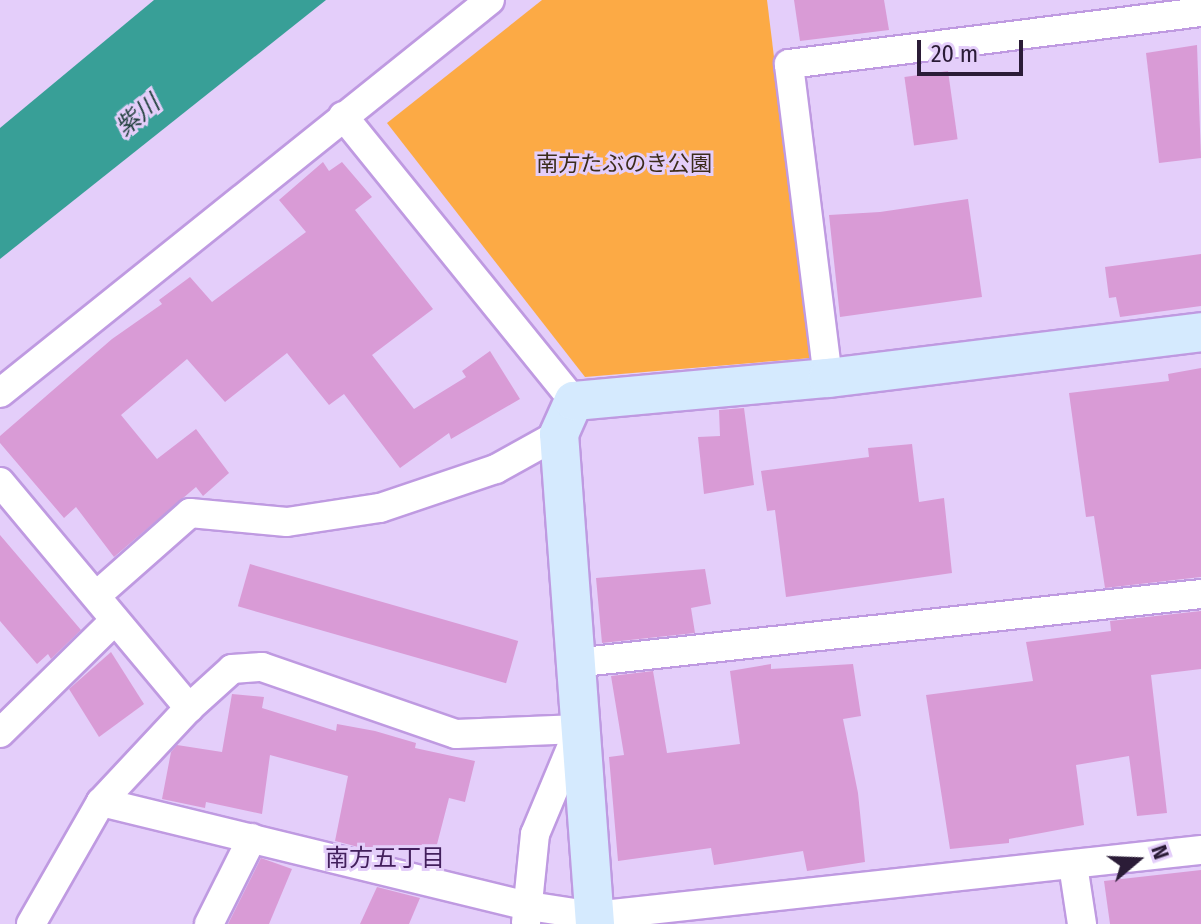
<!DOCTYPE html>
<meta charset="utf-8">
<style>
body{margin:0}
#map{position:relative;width:1201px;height:924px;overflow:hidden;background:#e4cefa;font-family:"Fira Sans Condensed","Noto Sans JP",sans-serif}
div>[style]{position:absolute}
.green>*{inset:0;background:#fcaa45}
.water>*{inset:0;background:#389f97}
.building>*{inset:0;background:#d99bd6;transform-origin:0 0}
.roads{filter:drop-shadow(2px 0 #bf9ae1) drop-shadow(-2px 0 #bf9ae1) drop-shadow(0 2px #bf9ae1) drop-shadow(0 -2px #bf9ae1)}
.street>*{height:28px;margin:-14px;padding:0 14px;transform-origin:14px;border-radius:14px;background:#fff}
.secondary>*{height:38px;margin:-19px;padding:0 19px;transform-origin:19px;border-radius:19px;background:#d5eafe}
span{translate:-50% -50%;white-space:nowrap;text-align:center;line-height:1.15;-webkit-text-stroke:6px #e4cefa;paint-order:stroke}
.park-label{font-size:22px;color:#3c2c1b}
.water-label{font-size:24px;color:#203f3c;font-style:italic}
.neighbourhood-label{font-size:24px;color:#43205d}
.north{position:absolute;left:1097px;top:820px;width:80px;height:80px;-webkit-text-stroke:6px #e4cefa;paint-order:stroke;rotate:71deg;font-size:22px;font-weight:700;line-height:32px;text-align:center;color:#2b1c37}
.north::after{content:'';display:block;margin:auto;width:28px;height:36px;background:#2b1c37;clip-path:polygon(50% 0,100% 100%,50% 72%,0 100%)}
.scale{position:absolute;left:917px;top:40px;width:106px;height:36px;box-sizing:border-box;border:4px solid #2b1c37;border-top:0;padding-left:10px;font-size:24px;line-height:28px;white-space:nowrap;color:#2b1c37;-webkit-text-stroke:6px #e4cefa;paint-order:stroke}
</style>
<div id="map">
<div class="green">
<div style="clip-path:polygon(542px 0,767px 0,811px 358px,585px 377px,387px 123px)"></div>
</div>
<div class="water">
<div style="clip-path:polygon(154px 0,326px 0,0 259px,0 128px)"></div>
</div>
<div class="building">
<div style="clip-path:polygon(794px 0,884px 0,889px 30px,800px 41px)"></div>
<div style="clip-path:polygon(1197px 45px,1201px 158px,1159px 163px,1146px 53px)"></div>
<div style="left:948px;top:71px;width:69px;height:44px;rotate:82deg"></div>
<div style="clip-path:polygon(323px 162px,329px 171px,342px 162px,372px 197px,355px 210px,433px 309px,372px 355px,414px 409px,466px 377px,462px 371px,490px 351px,520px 399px,451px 439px,449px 433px,400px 468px,344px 394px,329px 405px,287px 353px,225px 402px,187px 359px,121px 415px,157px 459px,196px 429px,229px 473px,203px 496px,196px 487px,114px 557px,76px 507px,64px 518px,0 443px,0 436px,112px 339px,162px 304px,159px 300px,190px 277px,212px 302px,306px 232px,279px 200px)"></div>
<div style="clip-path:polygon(968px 199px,982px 297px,840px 317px,829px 215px,880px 212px)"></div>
<div style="clip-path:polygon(1201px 254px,1201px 306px,1120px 317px,1116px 297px,1109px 298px,1105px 267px)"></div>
<div style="clip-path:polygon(1201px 368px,1201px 577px,1105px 588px,1094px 516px,1086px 517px,1069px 393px,1169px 381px,1168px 374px)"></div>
<div style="clip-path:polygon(744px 408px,754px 485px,704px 494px,698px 437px,720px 436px,719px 410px)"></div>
<div style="clip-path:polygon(912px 444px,919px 502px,944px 498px,952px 573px,786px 597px,775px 510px,767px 511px,761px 471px,869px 457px,868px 448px)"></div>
<div style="clip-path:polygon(0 535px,81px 630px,51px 659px,48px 654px,37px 664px,0 621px)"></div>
<div style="left:250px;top:564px;width:279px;height:44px;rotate:16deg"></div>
<div style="clip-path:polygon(705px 569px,711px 604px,691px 608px,695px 633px,602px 643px,596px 578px)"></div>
<div style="clip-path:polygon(1201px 611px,1201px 669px,1151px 675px,1167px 813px,1137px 816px,1129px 756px,1076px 765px,1084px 825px,1009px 839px,1009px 843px,950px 849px,926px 695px,1033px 681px,1026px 642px,1111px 631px,1110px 621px)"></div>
<div style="clip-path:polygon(111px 652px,144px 704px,99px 737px,69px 689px)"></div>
<div style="clip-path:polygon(771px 664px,771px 669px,853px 664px,861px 716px,843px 719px,858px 793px,865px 862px,807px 871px,803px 851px,714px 865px,711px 848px,618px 861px,609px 757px,624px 755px,611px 676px,653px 671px,667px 753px,740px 744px,730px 671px)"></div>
<div style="clip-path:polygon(232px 694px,264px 697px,262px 708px,336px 731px,337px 724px,375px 731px,416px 743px,415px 748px,475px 761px,465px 802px,449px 798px,435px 852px,366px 849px,335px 841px,348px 776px,270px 755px,262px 814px,206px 802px,205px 808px,162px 799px,171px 752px,177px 745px,222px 752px)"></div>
<div style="clip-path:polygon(261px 858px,292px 869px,269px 924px,228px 924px)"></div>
<div style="clip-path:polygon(1201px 870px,1201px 924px,1110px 924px,1104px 881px)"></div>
<div style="clip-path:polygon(377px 887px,420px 898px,409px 924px,360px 924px)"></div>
</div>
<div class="roads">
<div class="street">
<div style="left:343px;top:116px;width:367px;rotate:51deg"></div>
<div style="left:828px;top:378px;width:316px;rotate:-97.1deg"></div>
<div style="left:789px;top:64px;width:415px;rotate:-7.2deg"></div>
<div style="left:0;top:393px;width:628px;rotate:-38.73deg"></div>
<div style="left:0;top:482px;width:295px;rotate:50.1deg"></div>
<div style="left:97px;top:595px;width:124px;rotate:-41.4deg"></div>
<div style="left:190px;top:513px;width:97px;rotate:5.3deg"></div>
<div style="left:287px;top:522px;width:94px;rotate:-8.6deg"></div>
<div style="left:380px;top:508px;width:122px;rotate:-18.6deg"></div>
<div style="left:496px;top:469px;width:72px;rotate:-29.1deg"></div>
<div style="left:574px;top:663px;width:631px;rotate:-6.28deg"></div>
<div style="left:0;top:733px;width:161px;rotate:-44.5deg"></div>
<div style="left:101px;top:802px;width:440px;rotate:13.7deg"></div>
<div style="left:529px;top:906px;width:66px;rotate:8.7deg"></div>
<div style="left:594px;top:916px;width:611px;rotate:-6.21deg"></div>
<div style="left:1073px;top:865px;width:60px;rotate:81.3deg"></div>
<div style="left:31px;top:924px;width:141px;rotate:-60.2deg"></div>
<div style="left:101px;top:802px;width:129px;rotate:-46.9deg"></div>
<div style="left:189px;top:708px;width:58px;rotate:-42.2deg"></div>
<div style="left:232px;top:669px;width:30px;rotate:-4deg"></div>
<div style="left:262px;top:667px;width:205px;rotate:19.1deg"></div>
<div style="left:456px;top:734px;width:123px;rotate:-2.3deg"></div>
<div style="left:579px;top:729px;width:114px;rotate:112.7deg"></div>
<div style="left:535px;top:834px;width:89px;rotate:95.8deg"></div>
<div style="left:209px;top:924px;width:96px;rotate:-63.4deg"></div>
</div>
<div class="secondary">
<div style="left:595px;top:924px;width:491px;rotate:-94.2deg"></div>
<div style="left:559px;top:434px;width:36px;rotate:-66deg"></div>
<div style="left:574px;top:401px;width:255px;rotate:-5.2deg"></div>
<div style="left:828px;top:378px;width:376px;rotate:-7deg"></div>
</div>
</div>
<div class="park-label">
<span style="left:624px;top:164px">南方たぶのき公園</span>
</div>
<div class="water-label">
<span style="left:138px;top:116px;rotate:-40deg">紫川</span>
</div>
<div class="neighbourhood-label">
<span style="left:385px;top:859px">南方五丁目</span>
</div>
<div class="north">N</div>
<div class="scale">20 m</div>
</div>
